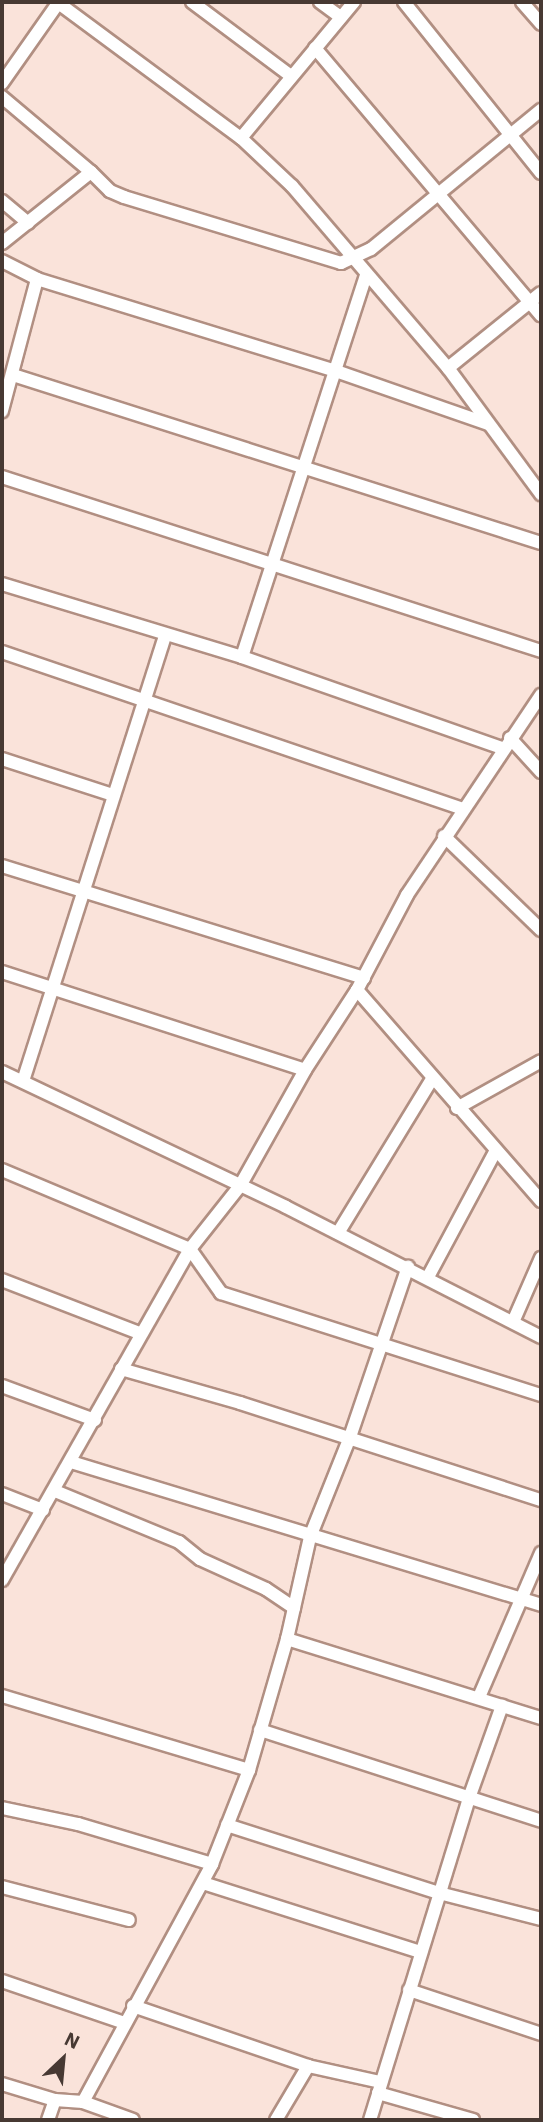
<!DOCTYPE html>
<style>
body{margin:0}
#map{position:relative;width:543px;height:2122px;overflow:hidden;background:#fae3da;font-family:"IBM Plex Sans",sans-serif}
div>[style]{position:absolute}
.roads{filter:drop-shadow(2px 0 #b18f82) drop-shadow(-2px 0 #b18f82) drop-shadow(0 2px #b18f82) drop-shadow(0 -2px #b18f82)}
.street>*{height:12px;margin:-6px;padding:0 6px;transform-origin:6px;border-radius:6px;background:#fff}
span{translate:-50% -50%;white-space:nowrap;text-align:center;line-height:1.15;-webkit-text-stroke:7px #fae3da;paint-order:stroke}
.frame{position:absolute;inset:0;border:4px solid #473933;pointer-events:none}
.north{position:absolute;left:28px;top:2024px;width:70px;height:70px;-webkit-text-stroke:5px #fae3da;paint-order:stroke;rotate:26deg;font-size:19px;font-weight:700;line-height:28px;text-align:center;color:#473933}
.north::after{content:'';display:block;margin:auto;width:24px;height:32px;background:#473933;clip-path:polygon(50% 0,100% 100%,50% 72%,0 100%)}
</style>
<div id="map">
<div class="roads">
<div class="street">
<div style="left:57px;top:2px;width:229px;rotate:36.5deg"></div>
<div style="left:241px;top:138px;width:70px;rotate:43.3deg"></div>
<div style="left:292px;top:186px;width:240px;rotate:49.4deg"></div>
<div style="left:448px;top:368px;width:157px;rotate:53.6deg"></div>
<div style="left:192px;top:2px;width:124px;rotate:36.8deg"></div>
<div style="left:320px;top:2px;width:26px;rotate:36deg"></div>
<div style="left:404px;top:2px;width:219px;rotate:51.3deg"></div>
<div style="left:522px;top:2px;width:29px;rotate:49deg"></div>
<div style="left:315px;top:48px;width:350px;rotate:49.8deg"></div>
<div style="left:2px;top:83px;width:99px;rotate:-54.9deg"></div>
<div style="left:2px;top:97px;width:116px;rotate:40.1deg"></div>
<div style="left:241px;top:138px;width:177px;rotate:-50.3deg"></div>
<div style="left:2px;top:201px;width:34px;rotate:40deg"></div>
<div style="left:2px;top:243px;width:114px;rotate:-38.6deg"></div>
<div style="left:91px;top:172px;width:27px;rotate:45deg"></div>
<div style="left:110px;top:191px;width:15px;rotate:23deg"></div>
<div style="left:124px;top:197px;width:227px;rotate:16.9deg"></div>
<div style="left:341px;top:263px;width:33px;rotate:-25deg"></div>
<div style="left:371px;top:249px;width:220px;rotate:-39.3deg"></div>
<div style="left:2px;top:261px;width:39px;rotate:27deg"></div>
<div style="left:37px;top:279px;width:137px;rotate:104.9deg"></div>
<div style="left:37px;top:279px;width:310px;rotate:17.1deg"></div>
<div style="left:333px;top:370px;width:164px;rotate:19.2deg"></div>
<div style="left:448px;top:368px;width:119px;rotate:-38.9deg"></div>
<div style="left:13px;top:375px;width:554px;rotate:17.65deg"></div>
<div style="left:2px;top:477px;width:566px;rotate:17.89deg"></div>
<div style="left:2px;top:584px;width:251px;rotate:16.9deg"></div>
<div style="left:242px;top:657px;width:275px;rotate:19.3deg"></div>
<div style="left:2px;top:652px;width:486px;rotate:18.8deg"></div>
<div style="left:242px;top:657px;width:401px;rotate:-72deg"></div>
<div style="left:510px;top:738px;width:46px;rotate:47.6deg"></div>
<div style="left:2px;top:759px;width:117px;rotate:18deg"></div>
<div style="left:444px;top:836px;width:135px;rotate:44.1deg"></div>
<div style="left:2px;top:866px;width:379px;rotate:17.2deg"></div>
<div style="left:2px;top:972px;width:318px;rotate:17.9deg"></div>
<div style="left:357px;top:990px;width:280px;rotate:48.9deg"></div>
<div style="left:2px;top:1072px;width:314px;rotate:25.4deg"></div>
<div style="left:286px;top:1207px;width:286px;rotate:27deg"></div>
<div style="left:23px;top:1081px;width:468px;rotate:-72.3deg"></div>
<div style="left:457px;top:1108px;width:96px;rotate:-29.2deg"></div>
<div style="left:2px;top:1170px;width:204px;rotate:22.8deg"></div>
<div style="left:190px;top:1249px;width:54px;rotate:54.8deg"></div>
<div style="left:221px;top:1293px;width:336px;rotate:17.7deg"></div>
<div style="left:338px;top:1233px;width:180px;rotate:-58.6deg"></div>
<div style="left:428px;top:1277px;width:142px;rotate:-61.8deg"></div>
<div style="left:2px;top:1280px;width:147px;rotate:21.1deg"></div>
<div style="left:513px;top:1322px;width:70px;rotate:-66.4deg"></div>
<div style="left:121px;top:1369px;width:124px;rotate:15.9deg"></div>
<div style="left:240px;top:1403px;width:316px;rotate:17.9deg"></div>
<div style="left:2px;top:1386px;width:99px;rotate:20.1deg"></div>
<div style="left:71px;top:1462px;width:491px;rotate:16.9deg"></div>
<div style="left:55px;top:1491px;width:134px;rotate:22.4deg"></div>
<div style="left:179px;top:1542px;width:27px;rotate:39deg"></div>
<div style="left:200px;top:1559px;width:72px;rotate:24.4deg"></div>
<div style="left:266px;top:1589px;width:34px;rotate:34deg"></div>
<div style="left:2px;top:1494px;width:44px;rotate:21.3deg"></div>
<div style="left:2px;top:1580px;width:381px;rotate:-60.4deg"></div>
<div style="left:190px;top:1249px;width:80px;rotate:-51.6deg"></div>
<div style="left:240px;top:1186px;width:133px;rotate:-60.7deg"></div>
<div style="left:305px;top:1070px;width:95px;rotate:-57deg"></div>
<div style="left:357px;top:990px;width:107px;rotate:-62.2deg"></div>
<div style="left:407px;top:895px;width:241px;rotate:-56.2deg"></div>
<div style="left:287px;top:1639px;width:266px;rotate:17.3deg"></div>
<div style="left:2px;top:1696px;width:258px;rotate:16.7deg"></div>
<div style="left:479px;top:1697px;width:157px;rotate:-66.7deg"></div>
<div style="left:260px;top:1730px;width:295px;rotate:17.9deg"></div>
<div style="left:2px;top:1808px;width:78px;rotate:11.9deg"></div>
<div style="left:78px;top:1824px;width:140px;rotate:16.6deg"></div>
<div style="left:227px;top:1825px;width:223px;rotate:17.8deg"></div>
<div style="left:439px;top:1893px;width:105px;rotate:14.3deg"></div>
<div style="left:203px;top:1883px;width:228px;rotate:17.6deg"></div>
<div style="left:2px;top:1887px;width:131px;rotate:14.6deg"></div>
<div style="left:2px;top:1981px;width:130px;rotate:18.9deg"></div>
<div style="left:409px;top:1990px;width:139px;rotate:18.4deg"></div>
<div style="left:133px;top:2006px;width:185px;rotate:18.9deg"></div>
<div style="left:308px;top:2066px;width:74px;rotate:12.5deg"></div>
<div style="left:2px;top:2084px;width:55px;rotate:16.8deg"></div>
<div style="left:378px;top:2093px;width:99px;rotate:15.9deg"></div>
<div style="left:83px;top:2102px;width:53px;rotate:19.8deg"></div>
<div style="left:48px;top:2120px;width:21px;rotate:-71deg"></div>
<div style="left:55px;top:2100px;width:28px;rotate:4deg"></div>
<div style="left:83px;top:2102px;width:271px;rotate:-61.5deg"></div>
<div style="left:212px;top:1864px;width:101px;rotate:-68.5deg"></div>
<div style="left:249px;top:1770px;width:136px;rotate:-73.8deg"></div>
<div style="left:287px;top:1639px;width:105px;rotate:-77.3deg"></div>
<div style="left:310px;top:1537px;width:108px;rotate:-68.2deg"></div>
<div style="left:350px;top:1437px;width:180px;rotate:-71.2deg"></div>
<div style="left:276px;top:2120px;width:63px;rotate:-59.3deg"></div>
<div style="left:370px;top:2120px;width:337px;rotate:-72.9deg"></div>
<div style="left:469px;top:1798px;width:98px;rotate:-70.3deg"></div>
</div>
</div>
<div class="frame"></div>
<div class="north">N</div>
</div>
